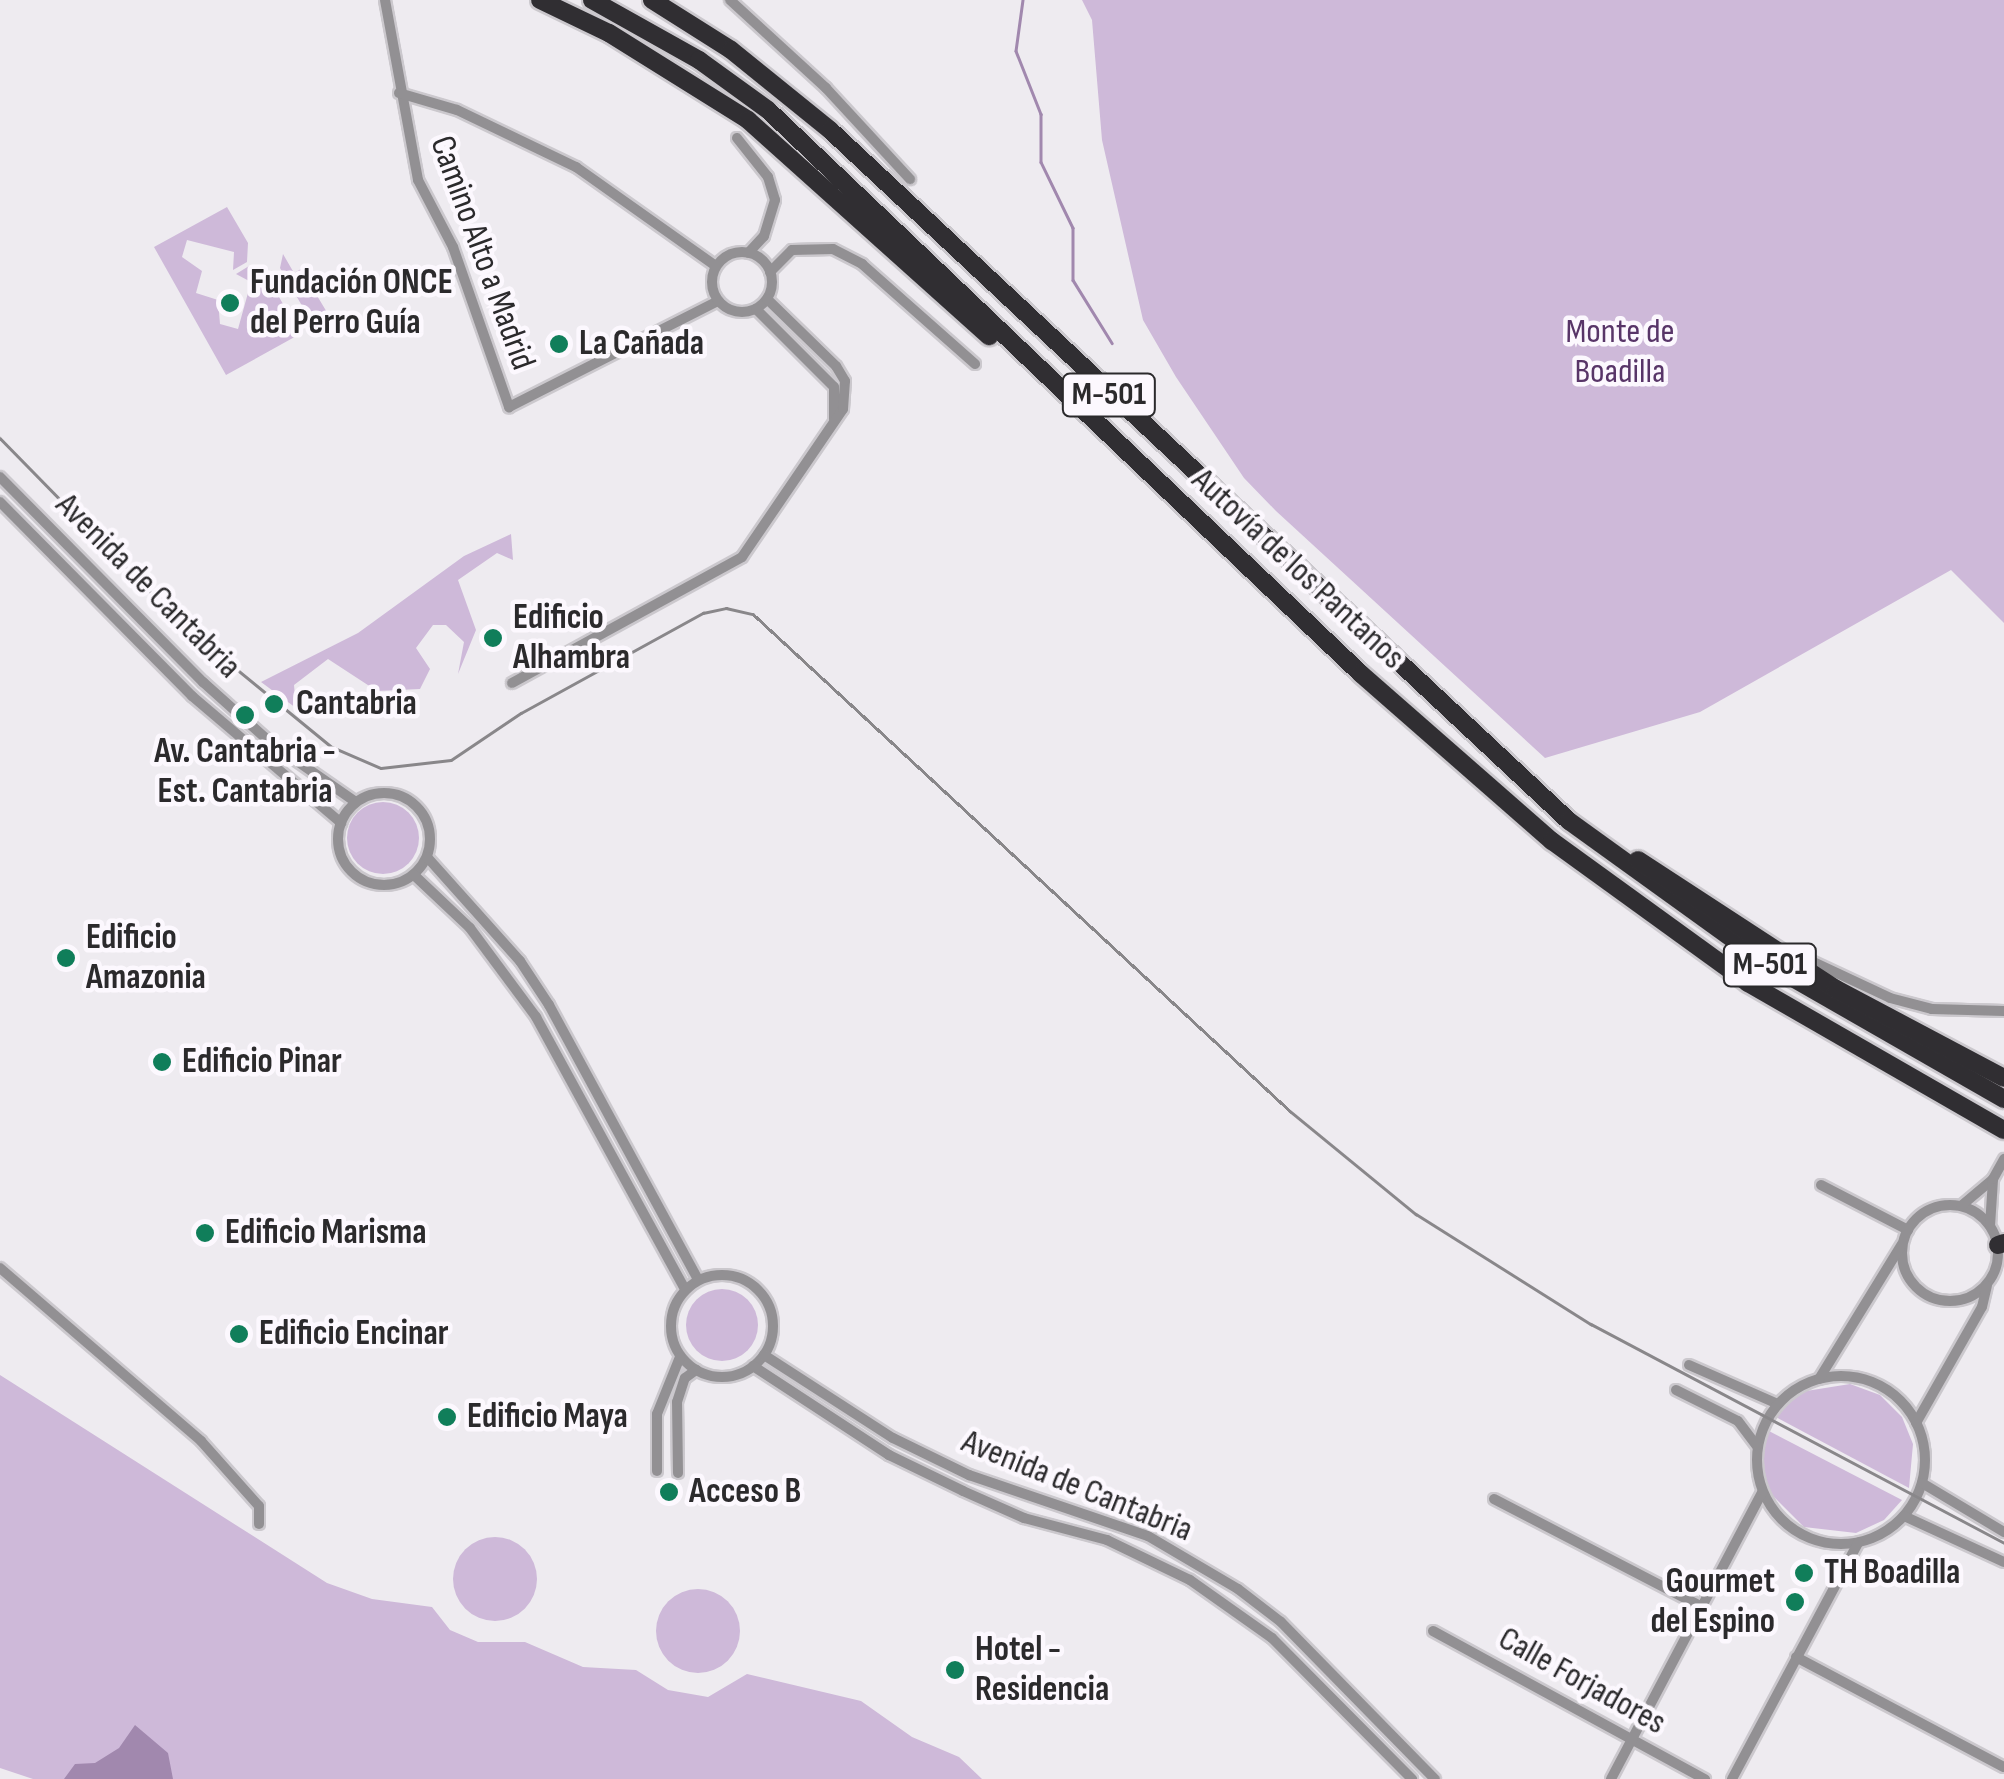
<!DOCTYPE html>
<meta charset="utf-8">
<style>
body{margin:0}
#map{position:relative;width:2004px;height:1779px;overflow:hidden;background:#eeebf0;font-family:"Sofia Sans Condensed",sans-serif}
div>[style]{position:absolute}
.green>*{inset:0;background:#ceb9d9}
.round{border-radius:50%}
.water>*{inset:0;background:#a188ae}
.stream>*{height:2.5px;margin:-1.25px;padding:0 1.25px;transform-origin:1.25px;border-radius:1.25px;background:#a188ae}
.roads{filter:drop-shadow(2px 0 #cbc8cd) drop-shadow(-2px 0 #cbc8cd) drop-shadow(0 2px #cbc8cd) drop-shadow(0 -2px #cbc8cd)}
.street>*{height:10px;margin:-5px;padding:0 5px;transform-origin:5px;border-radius:5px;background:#929093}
.street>.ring{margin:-5px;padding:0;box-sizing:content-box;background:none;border:10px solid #929093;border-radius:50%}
.highway>*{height:18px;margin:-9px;padding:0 9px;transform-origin:9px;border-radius:9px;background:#302e32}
.tram>*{height:2.5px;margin:-1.25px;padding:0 1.25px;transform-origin:1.25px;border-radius:1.25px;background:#89878a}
.dots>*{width:28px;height:28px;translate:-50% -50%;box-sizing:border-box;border:5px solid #fcf8fe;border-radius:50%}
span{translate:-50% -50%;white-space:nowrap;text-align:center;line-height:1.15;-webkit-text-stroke:9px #fcf8fe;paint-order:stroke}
.shield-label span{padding:2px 8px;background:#fcf8fe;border:2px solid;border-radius:8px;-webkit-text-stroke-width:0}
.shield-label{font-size:32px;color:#2b2a2c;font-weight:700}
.street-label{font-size:35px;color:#2b2a2c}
.poi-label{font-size:35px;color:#2b2a2c;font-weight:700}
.left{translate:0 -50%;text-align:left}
.right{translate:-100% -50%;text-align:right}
.park-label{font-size:35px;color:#583568}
</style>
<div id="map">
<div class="green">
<div style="clip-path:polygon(1082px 0,2004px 0,2004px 623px,1951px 570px,1700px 712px,1545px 758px,1276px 511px,1244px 478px,1176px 377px,1143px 320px,1102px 140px,1092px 20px)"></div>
<div style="clip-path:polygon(227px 207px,248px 243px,247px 262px,233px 270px,234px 252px,187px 240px,182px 257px,202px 271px,196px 293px,218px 300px,220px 324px,238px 329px,251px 282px,236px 274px,249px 266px,266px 274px,300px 334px,226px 375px,154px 247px)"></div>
<div style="clip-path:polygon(283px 254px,294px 273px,301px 269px,334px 324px,315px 328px,280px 268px)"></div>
<div style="clip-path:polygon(511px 534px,513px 560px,497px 553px,458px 580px,476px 630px,458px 674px,464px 642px,446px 625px,433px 625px,416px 648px,430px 669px,420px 689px,377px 691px,328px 659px,294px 685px,296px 708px,261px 682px,358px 633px,464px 556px)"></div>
<div class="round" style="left:347px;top:802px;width:72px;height:72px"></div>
<div class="round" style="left:686px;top:1289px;width:72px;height:72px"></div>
<div style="clip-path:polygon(0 1375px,327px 1583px,372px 1599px,432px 1607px,450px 1630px,478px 1642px,525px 1642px,583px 1667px,636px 1670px,668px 1690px,708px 1697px,747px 1674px,861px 1701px,912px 1737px,959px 1757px,982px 1779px,33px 1779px,0 1768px)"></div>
<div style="clip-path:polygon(1850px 1384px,1880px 1395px,1902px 1417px,1913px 1444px,1909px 1488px,1774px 1416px,1800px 1392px)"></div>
<div style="clip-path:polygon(1767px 1430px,1902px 1500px,1884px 1520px,1856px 1533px,1804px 1527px,1768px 1491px,1761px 1461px)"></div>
<div class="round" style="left:453px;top:1537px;width:84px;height:84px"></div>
<div class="round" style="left:656px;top:1589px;width:84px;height:84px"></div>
</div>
<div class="water">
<div style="clip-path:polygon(135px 1725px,168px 1753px,173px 1779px,64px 1779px,75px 1764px,95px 1763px,119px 1748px)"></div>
</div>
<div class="stream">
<div style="left:1023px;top:0;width:51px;rotate:97.8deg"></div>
<div style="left:1016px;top:51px;width:68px;rotate:68.4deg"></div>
<div style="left:1041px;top:114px;width:48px;rotate:90deg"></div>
<div style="left:1041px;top:162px;width:73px;rotate:64.1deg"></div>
<div style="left:1073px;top:228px;width:52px;rotate:90deg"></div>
<div style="left:1073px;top:280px;width:74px;rotate:58.2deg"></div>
</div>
<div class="roads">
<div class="street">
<div style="left:385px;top:0;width:183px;rotate:79.6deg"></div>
<div style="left:418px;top:180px;width:76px;rotate:62.4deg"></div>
<div style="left:453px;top:247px;width:170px;rotate:70.7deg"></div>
<div style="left:509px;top:407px;width:234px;rotate:-26.9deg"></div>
<div style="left:730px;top:0;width:130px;rotate:42.5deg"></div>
<div style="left:826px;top:88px;width:124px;rotate:47.3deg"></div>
<div style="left:399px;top:93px;width:60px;rotate:16.3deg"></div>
<div style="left:457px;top:110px;width:132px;rotate:25.6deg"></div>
<div style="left:576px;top:167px;width:171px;rotate:35.3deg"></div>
<div style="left:737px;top:138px;width:50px;rotate:51.5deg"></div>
<div style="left:768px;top:177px;width:24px;rotate:73deg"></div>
<div style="left:775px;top:200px;width:38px;rotate:107deg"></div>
<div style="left:764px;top:236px;width:23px;rotate:133deg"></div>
<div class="ring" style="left:712px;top:252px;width:50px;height:50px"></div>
<div style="left:770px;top:272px;width:31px;rotate:-45deg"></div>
<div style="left:792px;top:250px;width:41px;rotate:-1.4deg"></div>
<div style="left:833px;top:249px;width:33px;rotate:27deg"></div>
<div style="left:862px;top:264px;width:151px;rotate:41.5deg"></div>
<div style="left:756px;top:309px;width:110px;rotate:45deg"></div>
<div style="left:834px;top:387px;width:32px;rotate:90deg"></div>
<div style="left:0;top:477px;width:289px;rotate:45.3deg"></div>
<div style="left:203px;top:682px;width:91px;rotate:41.9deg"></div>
<div style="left:271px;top:743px;width:103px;rotate:34.8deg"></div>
<div style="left:0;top:502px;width:273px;rotate:45.3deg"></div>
<div style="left:192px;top:696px;width:196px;rotate:40.4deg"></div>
<div style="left:512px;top:683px;width:262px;rotate:-28.7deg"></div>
<div style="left:742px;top:557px;width:179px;rotate:-55.7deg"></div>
<div style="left:843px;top:409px;width:28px;rotate:-86deg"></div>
<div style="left:845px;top:381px;width:17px;rotate:-121deg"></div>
<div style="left:836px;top:366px;width:96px;rotate:-135.8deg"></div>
<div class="ring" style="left:338px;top:793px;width:82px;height:82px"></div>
<div style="left:427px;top:857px;width:140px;rotate:48.2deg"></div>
<div style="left:520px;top:961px;width:53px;rotate:56.6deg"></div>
<div style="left:549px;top:1005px;width:312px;rotate:61.5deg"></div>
<div style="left:414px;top:875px;width:77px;rotate:43.4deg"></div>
<div style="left:470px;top:928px;width:111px;rotate:53.4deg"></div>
<div style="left:536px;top:1017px;width:310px;rotate:61.3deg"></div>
<div style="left:1792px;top:952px;width:108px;rotate:25.1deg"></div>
<div style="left:1890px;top:998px;width:43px;rotate:14.7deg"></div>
<div style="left:1932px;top:1009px;width:72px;rotate:1.6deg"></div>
<div style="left:1821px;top:1185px;width:98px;rotate:27.3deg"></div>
<div class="ring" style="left:1902px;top:1205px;width:86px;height:86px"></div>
<div style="left:1961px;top:1206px;width:40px;rotate:-40deg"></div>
<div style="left:1990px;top:1226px;width:47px;rotate:-86.3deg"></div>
<div style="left:1993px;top:1179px;width:23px;rotate:-61deg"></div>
<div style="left:0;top:1268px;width:265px;rotate:40.7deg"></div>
<div style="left:201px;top:1441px;width:87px;rotate:48.3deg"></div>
<div style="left:259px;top:1506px;width:18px;rotate:90deg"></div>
<div class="ring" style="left:671px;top:1275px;width:92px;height:92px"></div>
<div style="left:764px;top:1355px;width:153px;rotate:32.8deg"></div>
<div style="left:893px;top:1438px;width:85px;rotate:26deg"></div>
<div style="left:969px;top:1475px;width:189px;rotate:18.8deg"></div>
<div style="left:1148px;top:1536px;width:104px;rotate:30.5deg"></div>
<div style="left:1238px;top:1589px;width:54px;rotate:37.5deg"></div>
<div style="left:1281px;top:1622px;width:220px;rotate:45.6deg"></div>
<div style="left:1689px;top:1365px;width:97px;rotate:23.7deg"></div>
<div style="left:753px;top:1366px;width:163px;rotate:33.2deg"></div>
<div style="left:889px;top:1455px;width:82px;rotate:25.9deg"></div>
<div style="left:963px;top:1491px;width:67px;rotate:23.9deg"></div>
<div style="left:1024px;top:1518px;width:86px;rotate:14.8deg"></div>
<div style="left:1107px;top:1540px;width:92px;rotate:25.7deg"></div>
<div style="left:1190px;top:1580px;width:100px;rotate:35.3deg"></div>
<div style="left:1272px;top:1638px;width:199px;rotate:45.2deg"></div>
<div class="ring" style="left:1757px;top:1376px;width:158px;height:158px"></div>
<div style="left:1819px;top:1379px;width:158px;rotate:-58.4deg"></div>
<div style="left:1676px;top:1390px;width:69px;rotate:26.6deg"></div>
<div style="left:1738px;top:1421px;width:31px;rotate:53deg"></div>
<div style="left:1916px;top:1423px;width:133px;rotate:-60.4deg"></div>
<div style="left:1982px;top:1307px;width:22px;rotate:-77deg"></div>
<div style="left:657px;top:1471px;width:57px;rotate:-90deg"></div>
<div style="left:657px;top:1414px;width:61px;rotate:-68deg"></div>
<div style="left:678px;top:1473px;width:71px;rotate:-90.8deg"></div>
<div style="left:677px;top:1402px;width:25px;rotate:-72deg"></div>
<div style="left:685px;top:1378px;width:14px;rotate:-36deg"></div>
<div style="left:1922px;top:1483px;width:96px;rotate:30.9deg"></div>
<div style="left:1494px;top:1499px;width:234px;rotate:27.4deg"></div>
<div style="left:1904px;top:1516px;width:110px;rotate:24.7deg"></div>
<div style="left:1433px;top:1631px;width:310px;rotate:28.6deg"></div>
<div style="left:1796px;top:1657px;width:235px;rotate:27.9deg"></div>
<div style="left:1611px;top:1779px;width:324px;rotate:-62.2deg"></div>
<div style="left:1732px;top:1779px;width:268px;rotate:-61.9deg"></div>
</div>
<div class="highway">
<div style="left:540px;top:0;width:76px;rotate:25.6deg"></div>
<div style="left:609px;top:33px;width:164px;rotate:32deg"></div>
<div style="left:748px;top:120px;width:324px;rotate:41.9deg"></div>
<div style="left:592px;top:0;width:123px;rotate:29.3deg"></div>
<div style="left:699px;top:60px;width:85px;rotate:35.9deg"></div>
<div style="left:768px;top:110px;width:818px;rotate:43.56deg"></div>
<div style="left:1361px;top:674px;width:254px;rotate:41.2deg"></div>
<div style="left:1552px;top:841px;width:242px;rotate:35.9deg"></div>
<div style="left:1748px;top:983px;width:295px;rotate:29.9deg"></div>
<div style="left:652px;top:0;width:93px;rotate:32.3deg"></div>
<div style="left:731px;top:50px;width:127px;rotate:38.9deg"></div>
<div style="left:830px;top:130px;width:1012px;rotate:43.08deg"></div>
<div style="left:1569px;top:821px;width:239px;rotate:35.8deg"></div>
<div style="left:1763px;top:961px;width:278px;rotate:29.8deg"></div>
<div style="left:1638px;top:860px;width:236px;rotate:33.1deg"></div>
<div style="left:1836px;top:989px;width:190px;rotate:27.9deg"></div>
<div style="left:1998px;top:1245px;width:6px;rotate:-18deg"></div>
</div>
</div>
<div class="tram">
<div style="left:0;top:438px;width:263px;rotate:45.6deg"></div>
<div style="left:184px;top:626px;width:191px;rotate:39.3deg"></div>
<div style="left:332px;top:747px;width:53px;rotate:23.2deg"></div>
<div style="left:381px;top:768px;width:70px;rotate:-6.5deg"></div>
<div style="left:451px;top:760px;width:84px;rotate:-33.9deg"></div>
<div style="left:521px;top:713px;width:208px;rotate:-28.8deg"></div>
<div style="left:703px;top:613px;width:24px;rotate:-12deg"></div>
<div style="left:726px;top:608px;width:28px;rotate:13deg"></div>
<div style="left:753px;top:614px;width:732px;rotate:42.78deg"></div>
<div style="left:1290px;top:1111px;width:163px;rotate:39.3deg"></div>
<div style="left:1416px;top:1214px;width:207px;rotate:32.2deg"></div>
<div style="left:1591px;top:1324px;width:467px;rotate:27.9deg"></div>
</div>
<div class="dots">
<div style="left:230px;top:303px;background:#107e5a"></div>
<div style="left:559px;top:344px;background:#107e5a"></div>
<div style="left:493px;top:638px;background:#107e5a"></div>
<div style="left:274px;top:704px;background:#107e5a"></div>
<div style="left:245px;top:715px;background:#107e5a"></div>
<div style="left:66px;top:958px;background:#107e5a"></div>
<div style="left:162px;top:1062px;background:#107e5a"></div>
<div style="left:205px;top:1233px;background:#107e5a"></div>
<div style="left:239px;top:1334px;background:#107e5a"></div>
<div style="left:447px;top:1417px;background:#107e5a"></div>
<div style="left:669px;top:1492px;background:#107e5a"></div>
<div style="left:1804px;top:1573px;background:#107e5a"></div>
<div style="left:1795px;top:1602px;background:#107e5a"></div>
<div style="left:955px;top:1670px;background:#107e5a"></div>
</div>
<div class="shield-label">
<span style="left:1109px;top:395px">M-501</span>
<span style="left:1770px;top:965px">M-501</span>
</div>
<div class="street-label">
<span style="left:482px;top:253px;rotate:70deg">Camino Alto a Madrid</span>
<span style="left:1298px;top:569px;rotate:43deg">Autovía de los Pantanos</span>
<span style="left:148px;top:586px;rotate:45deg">Avenida de Cantabria</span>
<span style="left:1077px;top:1486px;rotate:22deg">Avenida de Cantabria</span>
<span style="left:1582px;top:1681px;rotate:29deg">Calle Forjadores</span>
</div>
<div class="poi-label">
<span class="left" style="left:250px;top:303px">Fundación ONCE<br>del Perro Guía</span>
<span class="left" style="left:579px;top:344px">La Cañada</span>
<span class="left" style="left:513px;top:638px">Edificio<br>Alhambra</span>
<span class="left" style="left:296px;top:704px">Cantabria</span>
<span style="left:245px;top:772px">Av. Cantabria -<br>Est. Cantabria</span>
<span class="left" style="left:86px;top:958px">Edificio<br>Amazonia</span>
<span class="left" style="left:182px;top:1062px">Edificio Pinar</span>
<span class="left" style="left:225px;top:1233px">Edificio Marisma</span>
<span class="left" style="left:259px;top:1334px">Edificio Encinar</span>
<span class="left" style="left:467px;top:1417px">Edificio Maya</span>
<span class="left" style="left:689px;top:1492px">Acceso B</span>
<span class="left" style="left:1824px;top:1573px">TH Boadilla</span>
<span class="right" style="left:1775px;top:1602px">Gourmet<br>del Espino</span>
<span class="left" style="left:975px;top:1670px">Hotel -<br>Residencia</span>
</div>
<div class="park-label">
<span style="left:1620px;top:352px">Monte de<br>Boadilla</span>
</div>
</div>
